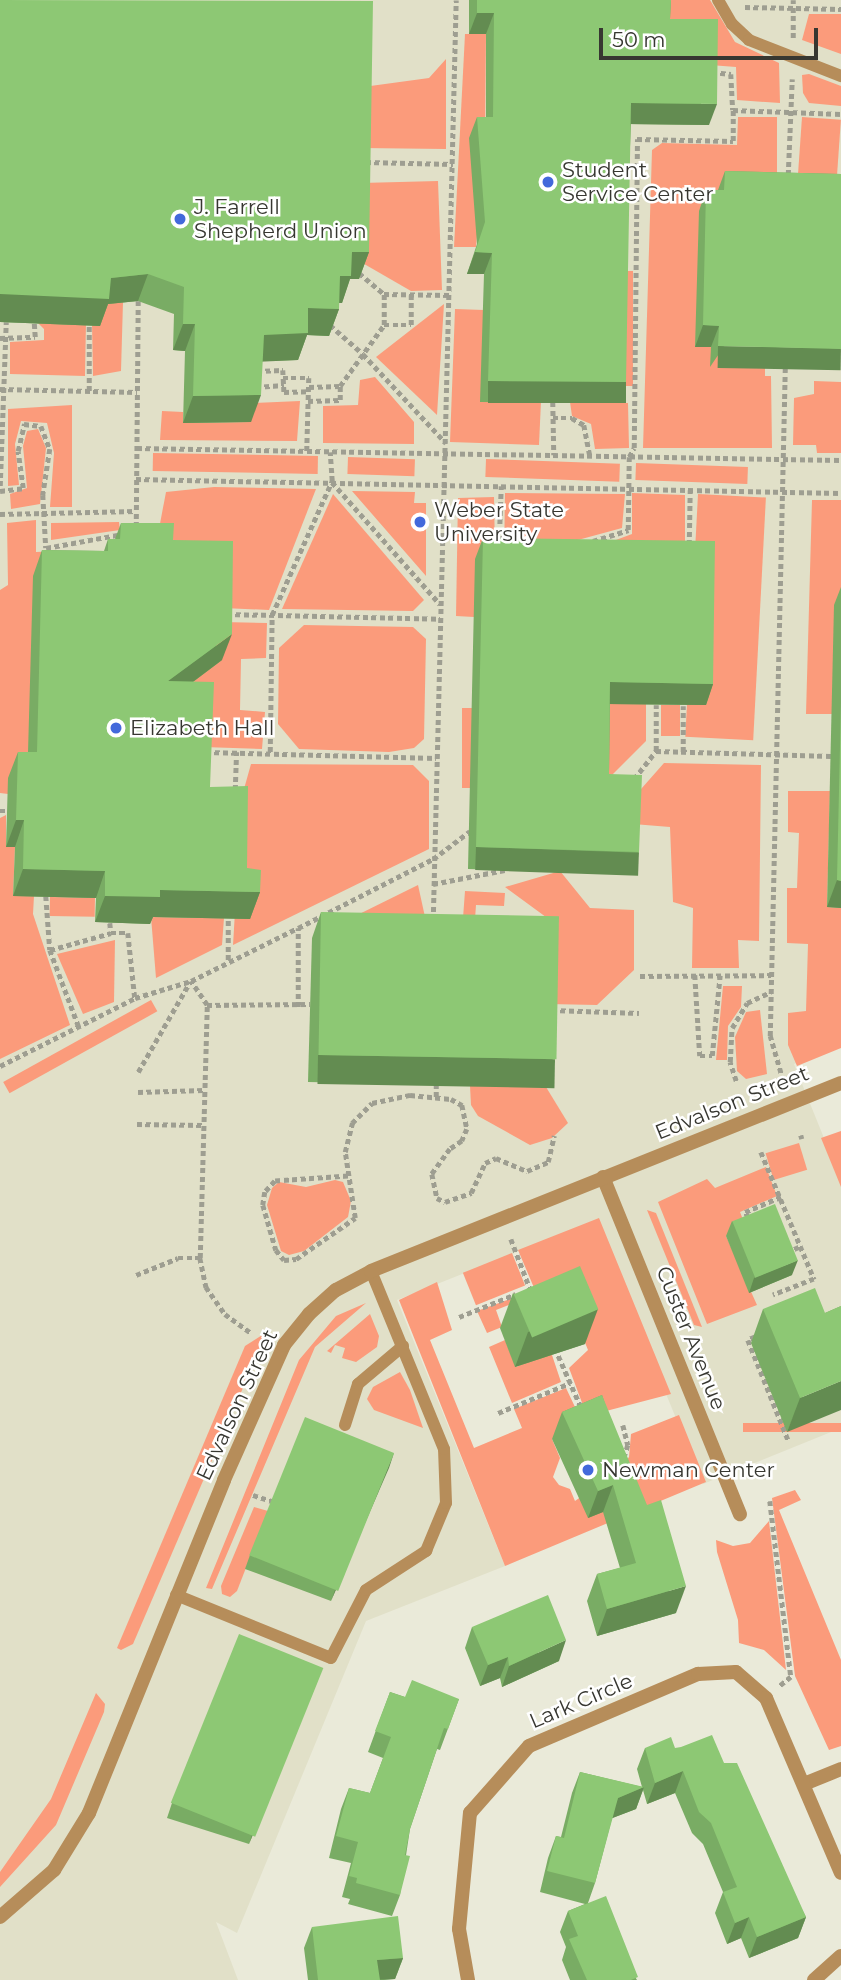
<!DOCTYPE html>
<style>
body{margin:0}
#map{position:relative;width:841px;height:1980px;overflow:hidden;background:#eaead9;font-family:Montserrat,sans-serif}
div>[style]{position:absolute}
.built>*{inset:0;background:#e1e0c8}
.green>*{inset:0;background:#fb9b7b;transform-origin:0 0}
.path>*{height:4.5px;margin-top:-2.25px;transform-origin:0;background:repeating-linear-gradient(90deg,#9e9e91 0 5px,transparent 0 8.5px)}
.service>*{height:12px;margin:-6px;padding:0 6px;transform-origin:6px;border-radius:6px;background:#b68d5a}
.minor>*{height:14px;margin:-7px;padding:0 7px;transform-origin:7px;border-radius:7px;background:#b68d5a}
.tertiary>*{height:14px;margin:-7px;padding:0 7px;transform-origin:7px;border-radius:7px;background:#b68d5a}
.wall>*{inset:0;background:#79ac64}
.shaded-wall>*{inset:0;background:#638c51;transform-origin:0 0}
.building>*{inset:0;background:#8dc874;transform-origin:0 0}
.dots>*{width:19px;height:19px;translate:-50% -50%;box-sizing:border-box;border:4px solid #fff;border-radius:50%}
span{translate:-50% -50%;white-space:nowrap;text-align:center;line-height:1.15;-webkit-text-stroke:5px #fff;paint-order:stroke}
.poi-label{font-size:21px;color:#373731}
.left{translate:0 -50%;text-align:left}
.street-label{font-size:21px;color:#373731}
.scale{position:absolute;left:599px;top:28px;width:219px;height:32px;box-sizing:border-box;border:4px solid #373731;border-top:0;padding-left:9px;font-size:21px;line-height:24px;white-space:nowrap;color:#373731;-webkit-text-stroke:5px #fff;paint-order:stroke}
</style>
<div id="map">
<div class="built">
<div style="clip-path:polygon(0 0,841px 0,841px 1045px,794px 1064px,841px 1180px,841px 1428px,703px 1484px,595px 1221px,397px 1300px,505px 1566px,366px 1621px,237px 1933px,216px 1922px,238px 1980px,0 1980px)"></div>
</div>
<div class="green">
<div style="clip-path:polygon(664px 0,710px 0,735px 42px,779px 63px,780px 103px,737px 100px,736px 67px,710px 65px,662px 40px)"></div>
<div style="clip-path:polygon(809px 14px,841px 14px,841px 54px,802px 40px)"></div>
<div style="clip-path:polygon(465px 34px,486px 34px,485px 138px,476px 247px,454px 247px)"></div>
<div style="clip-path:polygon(446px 59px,446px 149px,361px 148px,363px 87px,429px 78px)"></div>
<div style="clip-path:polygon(809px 74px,841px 86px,841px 106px,809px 103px,803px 93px,802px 75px)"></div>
<div style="clip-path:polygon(738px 117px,777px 117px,777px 176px,695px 346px,711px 347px,765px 368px,765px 376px,771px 376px,772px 448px,643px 448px,652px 150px,662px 143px,737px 145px)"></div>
<div style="left:802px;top:117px;width:39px;height:77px;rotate:4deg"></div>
<div style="clip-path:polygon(438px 181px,442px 290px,411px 291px,359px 261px,361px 183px)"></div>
<div style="left:621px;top:271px;width:12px;height:115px"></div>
<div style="clip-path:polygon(123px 302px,121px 371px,93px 376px,92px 324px,101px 304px)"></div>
<div style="clip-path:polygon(444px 304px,437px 415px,376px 357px)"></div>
<div style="clip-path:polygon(455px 309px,484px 310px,541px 401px,539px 445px,450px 442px)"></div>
<div style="clip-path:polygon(37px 322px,86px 323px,85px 376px,10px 374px,10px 342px,44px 340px,44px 329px)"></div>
<div style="clip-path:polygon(375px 377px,414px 422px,414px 444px,323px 443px,323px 406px,358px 405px,360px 380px)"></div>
<div style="clip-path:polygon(814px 381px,841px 382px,841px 453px,817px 453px,816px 445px,793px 445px,794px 398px,814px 394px)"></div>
<div style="clip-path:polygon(300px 401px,297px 441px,160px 440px,162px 411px,183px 412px,183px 423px,251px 422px,252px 403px)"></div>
<div style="clip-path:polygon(570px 402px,628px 403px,629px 448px,595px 449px,591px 424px,572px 416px)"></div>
<div style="clip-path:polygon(72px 405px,72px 507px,50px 507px,54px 453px,47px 423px,21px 421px,15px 444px,19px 485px,8px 486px,8px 409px)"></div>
<div style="clip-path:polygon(38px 429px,46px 448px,40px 504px,11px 509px,10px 494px,27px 488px,23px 446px,27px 431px)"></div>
<div style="left:153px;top:453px;width:165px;height:18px;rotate:1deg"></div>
<div style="left:348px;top:457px;width:67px;height:17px;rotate:2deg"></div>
<div style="left:486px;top:459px;width:134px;height:18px;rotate:2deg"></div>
<div style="left:636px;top:463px;width:112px;height:17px;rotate:2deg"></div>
<div style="clip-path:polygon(214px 487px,316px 489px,269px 610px,223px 608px,155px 550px,166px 492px)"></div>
<div style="clip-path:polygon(352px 491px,415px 492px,414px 503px,426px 503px,426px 576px)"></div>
<div style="clip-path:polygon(505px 493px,625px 494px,622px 528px,504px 560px)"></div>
<div style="clip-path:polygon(632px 493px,685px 495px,685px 562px,562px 560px,632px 534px)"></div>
<div style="clip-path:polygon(333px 494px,424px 600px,413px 611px,282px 609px)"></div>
<div style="left:698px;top:494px;width:68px;height:243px;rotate:3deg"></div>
<div style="clip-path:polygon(494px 497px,495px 550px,474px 617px,456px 616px,458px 498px)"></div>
<div style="clip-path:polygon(812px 500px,841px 500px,841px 605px,832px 714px,806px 714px)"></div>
<div style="clip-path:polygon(36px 520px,36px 552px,59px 551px,27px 779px,9px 779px,8px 794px,0 793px,0 590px,8px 585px,7px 523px)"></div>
<div style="clip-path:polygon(119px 522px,120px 530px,51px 540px,51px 523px)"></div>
<div style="clip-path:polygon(222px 622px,267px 623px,266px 658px,241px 659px,240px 710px,265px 712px,262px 749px,203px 747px,171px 668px)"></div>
<div style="clip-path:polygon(304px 625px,413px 627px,426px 639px,424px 739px,414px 748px,389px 752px,299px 749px,278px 724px,279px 648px)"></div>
<div style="clip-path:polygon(603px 704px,646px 704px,646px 741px,601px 786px)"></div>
<div style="left:661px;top:705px;width:19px;height:31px"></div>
<div style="left:462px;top:708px;width:10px;height:80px"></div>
<div style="clip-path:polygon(664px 763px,761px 765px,759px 941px,738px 940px,739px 968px,692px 968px,693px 908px,673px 902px,670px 827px,633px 824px,634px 797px)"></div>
<div style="clip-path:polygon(251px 764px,413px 765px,429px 781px,429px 849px,233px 945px,242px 796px)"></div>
<div style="clip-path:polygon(788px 791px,830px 791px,827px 907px,841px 908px,841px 1048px,797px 1066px,788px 1045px,788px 1013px,806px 1011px,808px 944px,787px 943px,787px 888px,797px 888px,799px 833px,788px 832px)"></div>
<div style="clip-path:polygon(6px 815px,6px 846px,15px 847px,13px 896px,34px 896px,33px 914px,70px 1025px,0 1059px,0 818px)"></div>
<div style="clip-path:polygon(560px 871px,590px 908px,634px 910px,634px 970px,597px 1005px,548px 1004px,550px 920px,505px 887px)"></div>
<div style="clip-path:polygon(418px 885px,425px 917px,335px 926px)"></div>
<div style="clip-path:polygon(465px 891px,505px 893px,504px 906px,476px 905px,475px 919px,463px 918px)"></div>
<div style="left:50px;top:897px;width:45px;height:19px;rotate:1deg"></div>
<div style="clip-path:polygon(151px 917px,224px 918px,222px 945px,156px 978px)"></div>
<div style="clip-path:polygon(115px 940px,114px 1002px,83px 1014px,57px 954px)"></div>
<div style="clip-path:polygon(723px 986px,742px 986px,741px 1007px,728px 1026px,727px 1060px,716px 1060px)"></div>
<div style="left:151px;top:1000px;width:13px;height:169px;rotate:61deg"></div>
<div style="clip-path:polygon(760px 1010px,767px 1074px,746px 1079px,737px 1071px,735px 1037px,746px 1012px)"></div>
<div style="clip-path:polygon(470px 1086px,546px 1087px,568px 1123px,552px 1138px,530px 1145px,478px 1116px,471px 1105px)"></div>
<div style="clip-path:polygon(841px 1131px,841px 1187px,821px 1138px)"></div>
<div style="left:799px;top:1143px;width:28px;height:35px;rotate:73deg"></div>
<div style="clip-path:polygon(766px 1167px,777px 1196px,740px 1212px,744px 1222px,726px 1236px,757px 1305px,707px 1324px,658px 1202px,707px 1179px,715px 1188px)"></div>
<div style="clip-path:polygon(335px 1180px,343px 1182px,351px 1201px,348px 1217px,304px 1251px,289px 1255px,281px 1251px,267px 1205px,272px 1188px,279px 1182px,306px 1187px)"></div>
<div style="clip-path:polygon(647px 1210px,656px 1213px,702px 1327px,694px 1325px)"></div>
<div style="clip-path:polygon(599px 1218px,671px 1394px,587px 1416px,569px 1368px,588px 1350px,568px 1301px,543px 1309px,518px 1250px)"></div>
<div style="left:512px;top:1253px;width:35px;height:53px;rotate:68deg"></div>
<div style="clip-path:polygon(437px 1282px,452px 1330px,430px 1340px,474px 1448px,522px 1428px,514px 1409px,566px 1388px,584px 1426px,552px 1439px,560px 1458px,553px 1477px,559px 1485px,570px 1489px,575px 1501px,619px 1469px,629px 1457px,631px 1434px,679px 1415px,706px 1482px,505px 1566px,399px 1300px)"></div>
<div style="clip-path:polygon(527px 1293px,529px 1297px,496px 1310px,502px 1327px,487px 1333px,477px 1311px)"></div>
<div style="clip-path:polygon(366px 1303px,315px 1347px,212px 1589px,206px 1588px,299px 1360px,336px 1316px)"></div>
<div style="clip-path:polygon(370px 1314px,379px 1336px,377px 1347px,356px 1362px,342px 1358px,345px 1348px,335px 1345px,331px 1353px,327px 1351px)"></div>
<div style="clip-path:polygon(267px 1332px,133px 1644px,121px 1650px,117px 1648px,245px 1346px)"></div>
<div style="clip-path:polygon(505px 1340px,516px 1367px,551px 1352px,561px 1382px,512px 1403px,489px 1347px)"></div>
<div style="clip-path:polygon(400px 1372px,410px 1390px,423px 1428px,374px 1410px,367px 1399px,373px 1387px)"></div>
<div style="left:841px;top:1423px;width:9px;height:98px;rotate:90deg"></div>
<div style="clip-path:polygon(795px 1490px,801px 1500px,779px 1510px,841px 1660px,841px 1746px,829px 1750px,795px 1676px,772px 1498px)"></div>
<div style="clip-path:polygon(254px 1507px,268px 1511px,237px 1591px,230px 1597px,222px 1594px,221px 1586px)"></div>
<div style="clip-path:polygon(769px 1521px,786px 1670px,764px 1650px,739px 1643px,738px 1620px,717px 1552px,716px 1540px,733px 1546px,750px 1543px)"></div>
<div style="clip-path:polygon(96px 1693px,105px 1704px,104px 1712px,56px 1825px,0 1887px,0 1872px,51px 1799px)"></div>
</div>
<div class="path">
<div style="left:745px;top:7px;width:96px;rotate:1.2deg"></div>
<div style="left:793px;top:38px;width:38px;rotate:-90deg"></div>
<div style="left:712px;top:72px;width:19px;rotate:6deg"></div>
<div style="left:731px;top:74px;width:36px;rotate:87deg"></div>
<div style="left:366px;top:162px;width:87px;rotate:1.3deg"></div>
<div style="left:788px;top:175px;width:96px;rotate:-87.6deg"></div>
<div style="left:359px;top:273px;width:33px;rotate:40deg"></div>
<div style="left:330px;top:325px;width:44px;rotate:41.3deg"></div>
<div style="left:363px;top:354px;width:122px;rotate:47deg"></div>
<div style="left:384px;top:325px;width:31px;rotate:-90deg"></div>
<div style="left:384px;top:294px;width:66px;rotate:0.9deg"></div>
<div style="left:0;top:338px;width:35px;rotate:-2deg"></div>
<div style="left:35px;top:337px;width:15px;rotate:-94deg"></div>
<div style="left:257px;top:371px;width:26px;rotate:-2deg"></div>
<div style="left:283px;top:370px;width:22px;rotate:87deg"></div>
<div style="left:284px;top:392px;width:25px;rotate:-2deg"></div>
<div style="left:283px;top:378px;width:26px"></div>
<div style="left:309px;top:378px;width:73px;rotate:91.6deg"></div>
<div style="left:256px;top:387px;width:28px;rotate:-4deg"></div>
<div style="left:309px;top:387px;width:31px;rotate:-2deg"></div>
<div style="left:0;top:389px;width:137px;rotate:1.3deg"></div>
<div style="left:89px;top:391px;width:67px;rotate:-90deg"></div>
<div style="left:308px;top:401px;width:32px;rotate:-2deg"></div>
<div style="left:340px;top:400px;width:14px;rotate:-90deg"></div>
<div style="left:340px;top:386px;width:75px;rotate:-54.2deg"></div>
<div style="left:384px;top:325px;width:27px"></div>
<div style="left:411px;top:325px;width:30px;rotate:-90deg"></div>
<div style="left:553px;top:402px;width:53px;rotate:88.9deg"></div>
<div style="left:553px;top:418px;width:19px"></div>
<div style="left:572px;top:418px;width:14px;rotate:30deg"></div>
<div style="left:584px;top:425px;width:32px;rotate:79deg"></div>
<div style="left:137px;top:448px;width:704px;rotate:0.98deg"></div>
<div style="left:136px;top:479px;width:705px;rotate:1.14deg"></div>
<div style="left:332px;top:482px;width:163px;rotate:48.5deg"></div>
<div style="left:0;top:486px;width:164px;rotate:-87.9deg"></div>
<div style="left:0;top:491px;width:23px;rotate:-7deg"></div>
<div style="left:23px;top:488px;width:37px;rotate:-98deg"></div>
<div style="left:18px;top:451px;width:28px;rotate:-77deg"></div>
<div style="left:24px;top:424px;width:17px;rotate:7deg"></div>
<div style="left:41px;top:426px;width:25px;rotate:69deg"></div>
<div style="left:50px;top:449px;width:47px;rotate:98.7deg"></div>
<div style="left:43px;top:495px;width:53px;rotate:86.8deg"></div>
<div style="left:46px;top:548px;width:77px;rotate:-10.4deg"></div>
<div style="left:0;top:514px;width:136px;rotate:-1.3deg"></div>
<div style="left:136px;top:527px;width:226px;rotate:-89.5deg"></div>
<div style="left:499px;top:541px;width:55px;rotate:-87.9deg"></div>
<div style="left:593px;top:541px;width:37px;rotate:-17deg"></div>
<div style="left:628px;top:530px;width:73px;rotate:-89.2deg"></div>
<div style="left:629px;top:457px;width:10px;rotate:-61deg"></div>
<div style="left:634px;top:448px;width:309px;rotate:-89.4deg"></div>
<div style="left:637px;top:139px;width:96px;rotate:1.2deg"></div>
<div style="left:733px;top:141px;width:31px;rotate:-90deg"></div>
<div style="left:733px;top:110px;width:108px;rotate:2.1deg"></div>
<div style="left:689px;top:545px;width:55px;rotate:-89deg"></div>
<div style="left:227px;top:614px;width:213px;rotate:1.3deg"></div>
<div style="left:656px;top:751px;width:175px;rotate:1.6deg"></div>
<div style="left:206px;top:752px;width:230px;rotate:1.5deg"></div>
<div style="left:270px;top:752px;width:137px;rotate:-89.2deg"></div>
<div style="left:272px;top:615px;width:147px;rotate:-65.9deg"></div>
<div style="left:332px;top:481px;width:29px;rotate:-94deg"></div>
<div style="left:683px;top:752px;width:46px;rotate:-90deg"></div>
<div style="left:634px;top:779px;width:36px;rotate:-52deg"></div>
<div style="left:656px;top:751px;width:46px;rotate:-90deg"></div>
<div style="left:235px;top:790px;width:38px;rotate:-88deg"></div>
<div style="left:0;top:811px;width:6px"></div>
<div style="left:433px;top:884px;width:73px;rotate:-11deg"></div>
<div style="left:46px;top:896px;width:54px;rotate:85.8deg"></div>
<div style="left:50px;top:950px;width:82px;rotate:69.4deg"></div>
<div style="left:433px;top:920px;width:920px;rotate:-88.57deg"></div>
<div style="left:110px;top:923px;width:10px;rotate:84deg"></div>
<div style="left:50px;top:950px;width:63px;rotate:-15.6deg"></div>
<div style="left:111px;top:933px;width:17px"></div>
<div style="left:128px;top:933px;width:65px;rotate:83.9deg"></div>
<div style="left:228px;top:960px;width:42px;rotate:-90deg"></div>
<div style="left:695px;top:975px;width:81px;rotate:86.5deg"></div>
<div style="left:700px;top:1056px;width:12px"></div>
<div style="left:712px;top:1056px;width:81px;rotate:-84.4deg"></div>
<div style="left:640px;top:976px;width:131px;rotate:-0.4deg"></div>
<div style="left:207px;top:1005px;width:103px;rotate:-0.6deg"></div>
<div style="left:298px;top:1007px;width:79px;rotate:-90deg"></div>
<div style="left:552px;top:1010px;width:87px;rotate:2deg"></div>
<div style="left:0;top:1066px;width:151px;rotate:-26.7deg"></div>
<div style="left:135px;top:998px;width:59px;rotate:-16.9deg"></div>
<div style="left:191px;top:981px;width:119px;rotate:-26.4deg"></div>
<div style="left:298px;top:928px;width:152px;rotate:-27.1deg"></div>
<div style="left:433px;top:859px;width:46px;rotate:-37.1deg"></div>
<div style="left:138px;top:1072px;width:104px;rotate:-60deg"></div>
<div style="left:736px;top:1081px;width:20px;rotate:-108deg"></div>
<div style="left:730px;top:1062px;width:34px;rotate:-87deg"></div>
<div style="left:732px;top:1028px;width:29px;rotate:-59deg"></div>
<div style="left:747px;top:1003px;width:26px;rotate:-25deg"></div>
<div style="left:783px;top:1081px;width:47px;rotate:-106.1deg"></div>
<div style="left:770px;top:1036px;width:668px;rotate:-88.71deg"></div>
<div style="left:138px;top:1092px;width:66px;rotate:-1.7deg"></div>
<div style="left:436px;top:1097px;width:12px;rotate:-90deg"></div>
<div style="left:137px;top:1124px;width:65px;rotate:0.9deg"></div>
<div style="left:801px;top:1135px;width:4px;rotate:76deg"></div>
<div style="left:761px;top:1152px;width:138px;rotate:67.3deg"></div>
<div style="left:814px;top:1279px;width:44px;rotate:158.7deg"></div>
<div style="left:348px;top:1176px;width:73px;rotate:176.1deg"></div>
<div style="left:275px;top:1181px;width:15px;rotate:132deg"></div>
<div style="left:265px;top:1192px;width:13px;rotate:99deg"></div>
<div style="left:263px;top:1205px;width:47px;rotate:73.9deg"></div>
<div style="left:276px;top:1250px;width:13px;rotate:51deg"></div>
<div style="left:284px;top:1260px;width:12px;rotate:-5deg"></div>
<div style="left:296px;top:1259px;width:72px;rotate:-34.8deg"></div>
<div style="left:355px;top:1218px;width:67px;rotate:-98.6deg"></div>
<div style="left:345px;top:1152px;width:30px;rotate:-76deg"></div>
<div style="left:352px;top:1123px;width:28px;rotate:-45deg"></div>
<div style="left:372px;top:1103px;width:39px;rotate:-12deg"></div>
<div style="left:410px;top:1095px;width:41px;rotate:5.6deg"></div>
<div style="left:451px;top:1099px;width:13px;rotate:29deg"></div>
<div style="left:462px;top:1105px;width:25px;rotate:78deg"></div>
<div style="left:467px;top:1129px;width:13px;rotate:113deg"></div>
<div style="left:462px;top:1141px;width:14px;rotate:146deg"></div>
<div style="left:450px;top:1149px;width:31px;rotate:126deg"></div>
<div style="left:432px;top:1174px;width:25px;rotate:78deg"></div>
<div style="left:437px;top:1198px;width:9px;rotate:27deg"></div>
<div style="left:445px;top:1202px;width:28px;rotate:-19deg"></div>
<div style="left:471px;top:1193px;width:33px;rotate:-65deg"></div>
<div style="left:485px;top:1163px;width:12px;rotate:-24deg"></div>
<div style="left:496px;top:1158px;width:34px;rotate:23deg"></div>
<div style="left:527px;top:1171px;width:23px;rotate:-23deg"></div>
<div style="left:548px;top:1162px;width:27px;rotate:-77deg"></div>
<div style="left:748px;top:1218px;width:7px;rotate:-117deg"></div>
<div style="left:745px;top:1212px;width:39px;rotate:-23deg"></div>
<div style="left:511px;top:1239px;width:56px;rotate:69deg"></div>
<div style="left:794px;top:1249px;width:8px;rotate:-23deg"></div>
<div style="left:200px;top:1258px;width:30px;rotate:78deg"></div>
<div style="left:206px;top:1287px;width:33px;rotate:55deg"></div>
<div style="left:225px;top:1314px;width:32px;rotate:36deg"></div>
<div style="left:136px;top:1275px;width:45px;rotate:-22deg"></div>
<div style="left:178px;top:1258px;width:22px"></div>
<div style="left:200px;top:1258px;width:253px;rotate:-88.4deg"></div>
<div style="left:207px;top:1005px;width:29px;rotate:-124deg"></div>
<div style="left:459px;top:1317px;width:61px;rotate:-22deg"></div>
<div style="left:755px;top:1337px;width:8px;rotate:157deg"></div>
<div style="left:748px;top:1340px;width:110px;rotate:68.1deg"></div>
<div style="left:555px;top:1348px;width:64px;rotate:66.2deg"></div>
<div style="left:498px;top:1413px;width:78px;rotate:-22.6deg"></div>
<div style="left:623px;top:1425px;width:21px;rotate:76deg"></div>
<div style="left:628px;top:1445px;width:14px;rotate:107deg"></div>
<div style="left:253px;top:1495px;width:20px;rotate:18deg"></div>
<div style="left:770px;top:1501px;width:177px;rotate:83.2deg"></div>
<div style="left:791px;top:1677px;width:14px;rotate:141deg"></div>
</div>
<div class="service">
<div style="left:718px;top:0;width:28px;rotate:60deg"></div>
<div style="left:732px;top:24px;width:23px;rotate:43deg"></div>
<div style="left:749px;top:40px;width:99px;rotate:21.4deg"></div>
<div style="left:345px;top:1425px;width:43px;rotate:-72.4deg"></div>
<div style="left:358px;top:1384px;width:59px;rotate:-40.2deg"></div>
<div style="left:176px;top:1595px;width:167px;rotate:22.1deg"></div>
<div style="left:331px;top:1658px;width:76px;rotate:-62.8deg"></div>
<div style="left:366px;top:1590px;width:72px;rotate:-33deg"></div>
<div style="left:426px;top:1551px;width:52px;rotate:-67.4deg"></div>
<div style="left:446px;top:1503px;width:54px;rotate:-92.1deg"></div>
<div style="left:444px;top:1449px;width:192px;rotate:-112.3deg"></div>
</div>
<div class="minor">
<div style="left:603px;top:1177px;width:364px;rotate:67.9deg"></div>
<div style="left:804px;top:1784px;width:40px;rotate:-22deg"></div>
<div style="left:468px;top:1980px;width:52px;rotate:-100deg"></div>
<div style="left:459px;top:1929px;width:117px;rotate:-84.6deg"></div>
<div style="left:470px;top:1813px;width:89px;rotate:-48.6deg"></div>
<div style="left:529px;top:1746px;width:184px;rotate:-23.1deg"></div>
<div style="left:698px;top:1674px;width:38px;rotate:-3deg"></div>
<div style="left:736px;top:1672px;width:40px;rotate:41deg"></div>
<div style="left:766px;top:1698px;width:190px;rotate:66.8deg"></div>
<div style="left:814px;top:1980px;width:36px;rotate:-42deg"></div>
</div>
<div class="tertiary">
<div style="left:0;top:1917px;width:72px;rotate:-41deg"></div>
<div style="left:54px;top:1870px;width:67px;rotate:-58.4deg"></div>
<div style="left:89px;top:1813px;width:359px;rotate:-67.9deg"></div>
<div style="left:224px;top:1480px;width:148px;rotate:-66deg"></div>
<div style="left:284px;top:1345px;width:40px;rotate:-51deg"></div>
<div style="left:309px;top:1314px;width:36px;rotate:-42deg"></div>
<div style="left:336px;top:1290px;width:40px;rotate:-28deg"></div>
<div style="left:371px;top:1271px;width:506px;rotate:-21.8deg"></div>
</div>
<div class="wall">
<div style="clip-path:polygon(0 0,369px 252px,359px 279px,350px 279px,342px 303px,339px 303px,339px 309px,329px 336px,307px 335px,298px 360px,262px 361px,251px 422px,183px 423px,185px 351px,173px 350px,174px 314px,138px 301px,108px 304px,100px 326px,0 322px)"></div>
<div style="clip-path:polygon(469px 0,671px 0,670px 19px,709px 125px,631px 124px,619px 403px,480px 402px,484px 274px,467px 274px,477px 244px,469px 138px,477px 117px,486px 117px,486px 34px,469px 34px)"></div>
<div style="clip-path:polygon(725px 171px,841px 174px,710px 367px,711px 347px,695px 347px,699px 211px,706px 190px,718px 190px)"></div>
<div style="clip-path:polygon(121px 523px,173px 540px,222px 660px,193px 682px,210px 787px,247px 868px,260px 892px,250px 919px,153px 917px,150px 924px,95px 922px,96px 898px,13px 896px,15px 847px,6px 847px,8px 778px,18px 752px,28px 752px,33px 576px,42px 550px,104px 551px,108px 539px,115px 539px)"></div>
<div style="clip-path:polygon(483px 538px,713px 684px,706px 705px,610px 704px,609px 774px,639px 852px,631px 874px,468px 869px,475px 559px)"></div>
<div style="clip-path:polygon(841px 587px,841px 908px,827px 907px,834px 605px)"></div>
<div style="clip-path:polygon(321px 912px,555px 1061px,546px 1087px,308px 1082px,312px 938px)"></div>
<div style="clip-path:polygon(732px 1221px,792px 1275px,749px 1293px,726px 1236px)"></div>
<div style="clip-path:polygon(513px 1293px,585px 1344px,515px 1367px,500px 1328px)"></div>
<div style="clip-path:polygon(841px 1306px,787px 1432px,751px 1343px,763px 1309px,825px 1313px)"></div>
<div style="clip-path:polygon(602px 1395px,676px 1613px,597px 1636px,587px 1601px,597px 1574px,620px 1568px,603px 1512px,588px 1518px,552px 1439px,562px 1412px)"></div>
<div style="clip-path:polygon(394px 1453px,331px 1601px,245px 1569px,250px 1555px)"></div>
<div style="clip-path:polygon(472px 1627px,559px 1661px,502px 1687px,500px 1678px,480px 1686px,465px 1648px)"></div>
<div style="clip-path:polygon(317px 1682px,249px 1844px,167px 1818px,172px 1803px)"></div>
<div style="clip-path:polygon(390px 1692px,405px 1697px,459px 1699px,440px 1750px,437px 1749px,410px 1829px,400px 1895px,392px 1916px,348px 1904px,350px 1899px,342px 1897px,351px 1863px,329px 1858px,341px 1809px,349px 1788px,370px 1793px,383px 1758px,368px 1752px)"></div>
<div style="clip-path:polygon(645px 1748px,675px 1748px,724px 1763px,806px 1917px,798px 1938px,749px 1958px,741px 1938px,727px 1944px,715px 1913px,723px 1892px,703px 1844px,692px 1833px,675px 1793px,647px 1804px,643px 1790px,636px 1809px,612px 1818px,595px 1883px,588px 1903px,637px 1980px,570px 1980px,562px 1960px,566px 1947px,560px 1932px,568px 1911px,585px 1904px,540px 1892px,548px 1858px,556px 1836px,561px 1837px,572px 1793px,580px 1772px,642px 1787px,637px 1769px)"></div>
<div style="clip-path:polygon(312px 1927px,403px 1958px,395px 1979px,384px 1980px,308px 1980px,304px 1948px)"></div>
</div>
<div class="shaded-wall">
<div style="clip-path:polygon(477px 13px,494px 13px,486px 34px,469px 34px)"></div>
<div style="clip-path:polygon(631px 103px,717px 104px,709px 125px,623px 124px)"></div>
<div style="clip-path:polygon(352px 252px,369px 252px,359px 279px,350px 279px,342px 303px,331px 303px,340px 276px)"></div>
<div style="clip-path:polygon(475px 252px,492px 253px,484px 274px,467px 274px)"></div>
<div style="clip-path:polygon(148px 274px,138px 301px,108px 304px,100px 326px,0 322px,0 294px,111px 278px)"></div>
<div style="clip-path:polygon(308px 308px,339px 309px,329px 336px,307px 335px,298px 360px,254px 362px,264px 335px)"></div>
<div style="clip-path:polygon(183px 324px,195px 324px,185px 351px,173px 350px)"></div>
<div style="clip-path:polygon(703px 325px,719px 326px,711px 347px,695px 347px)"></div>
<div style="left:718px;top:346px;width:123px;height:22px;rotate:1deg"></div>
<div style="left:488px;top:381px;width:138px;height:22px"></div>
<div style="clip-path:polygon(261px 395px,251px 422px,183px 423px,193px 396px)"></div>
<div style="clip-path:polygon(232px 634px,222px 660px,158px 708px,168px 681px)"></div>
<div style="clip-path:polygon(610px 682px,713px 684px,706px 705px,603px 704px)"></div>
<div style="clip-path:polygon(16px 820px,24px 820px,15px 847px,6px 847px)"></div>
<div style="left:476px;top:847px;width:163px;height:23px;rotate:2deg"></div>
<div style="clip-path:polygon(23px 869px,105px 871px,96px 898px,13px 896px)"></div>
<div style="clip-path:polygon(837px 880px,841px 881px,841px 908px,827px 907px)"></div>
<div style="clip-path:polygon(160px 890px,260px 892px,250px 919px,153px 917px,150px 924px,95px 922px,105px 896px)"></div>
<div style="left:318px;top:1055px;width:237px;height:29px;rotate:1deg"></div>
<div style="clip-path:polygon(798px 1260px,792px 1275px,749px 1293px,754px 1278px)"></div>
<div style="clip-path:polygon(598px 1309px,585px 1344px,515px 1367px,528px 1332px)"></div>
<div style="clip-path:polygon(841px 1381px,841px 1410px,787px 1432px,800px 1398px)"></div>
<div style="clip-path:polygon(394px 1453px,389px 1468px,331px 1601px,336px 1587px)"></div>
<div style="clip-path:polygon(613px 1485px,603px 1512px,588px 1518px,598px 1491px)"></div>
<div style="clip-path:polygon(686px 1586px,676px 1613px,597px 1636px,607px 1609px)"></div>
<div style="clip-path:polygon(566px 1640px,559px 1661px,502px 1687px,509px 1666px)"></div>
<div style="clip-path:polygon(508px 1657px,500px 1678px,480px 1686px,488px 1665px)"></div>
<div style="clip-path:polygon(323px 1668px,317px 1682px,249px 1844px,254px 1829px)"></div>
<div style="clip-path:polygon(683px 1771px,675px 1793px,647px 1804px,655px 1783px)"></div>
<div style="clip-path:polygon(644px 1787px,636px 1809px,610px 1819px,618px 1798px)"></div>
<div style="clip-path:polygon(749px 1917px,741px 1938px,727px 1944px,735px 1923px)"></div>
<div style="clip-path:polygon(806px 1917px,798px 1938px,749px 1958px,757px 1937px)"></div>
<div style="clip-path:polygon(403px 1958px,395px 1979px,370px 1980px,377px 1960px)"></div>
</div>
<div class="building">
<div style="clip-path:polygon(0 0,373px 1px,369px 252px,352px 252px,351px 276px,340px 276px,339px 309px,308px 308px,308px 333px,264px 335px,261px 395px,193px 396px,195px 324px,183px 324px,184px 287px,148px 274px,111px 278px,109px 299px,0 294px)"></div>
<div style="clip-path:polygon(477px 0,671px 0,670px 19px,718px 19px,717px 104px,631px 103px,626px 382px,488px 381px,492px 253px,475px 252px,485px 222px,477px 117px,493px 117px,494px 13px,477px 13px)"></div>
<div style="clip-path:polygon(725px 171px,841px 174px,841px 349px,718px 346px,719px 326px,703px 325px,706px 190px,724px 190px)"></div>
<div style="clip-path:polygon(121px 523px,174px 523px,173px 540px,233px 541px,232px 634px,168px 681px,214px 682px,210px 787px,248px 786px,247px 868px,261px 870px,260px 892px,160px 890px,160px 897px,105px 896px,105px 871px,23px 869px,24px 820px,16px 820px,18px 752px,37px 752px,42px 550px,108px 551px,108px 539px,120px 539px)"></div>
<div style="clip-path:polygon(483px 538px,715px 541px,713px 684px,610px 682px,609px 774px,642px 775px,639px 852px,476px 847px)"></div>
<div style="clip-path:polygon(841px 702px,841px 881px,837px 880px)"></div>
<div style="left:321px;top:912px;width:238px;height:143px;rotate:1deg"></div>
<div style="left:775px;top:1204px;width:61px;height:46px;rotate:68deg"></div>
<div style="left:580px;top:1266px;width:47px;height:72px;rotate:67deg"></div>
<div style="clip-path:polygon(815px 1288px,825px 1313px,841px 1306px,841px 1381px,800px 1398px,763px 1309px)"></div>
<div style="clip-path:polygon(602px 1395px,647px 1505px,661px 1500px,686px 1586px,607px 1609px,597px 1574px,636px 1563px,613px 1485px,598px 1491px,562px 1412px)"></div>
<div style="left:305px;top:1417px;width:96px;height:149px;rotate:22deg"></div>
<div style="clip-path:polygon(548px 1595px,566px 1640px,509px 1666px,508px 1657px,488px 1665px,472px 1627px)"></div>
<div style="left:239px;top:1634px;width:91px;height:182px;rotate:22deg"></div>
<div style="clip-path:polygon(412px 1680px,459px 1699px,448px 1729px,444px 1728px,410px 1829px,405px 1855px,410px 1856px,400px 1895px,356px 1883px,357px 1878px,349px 1876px,358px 1842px,336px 1836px,349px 1788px,370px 1793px,391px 1737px,375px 1731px,390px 1692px,405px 1697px)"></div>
<div style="clip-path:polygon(712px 1735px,724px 1763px,737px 1763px,806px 1917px,757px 1937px,749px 1917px,735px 1923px,723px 1892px,737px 1887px,711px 1823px,699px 1812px,683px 1771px,655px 1783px,645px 1748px,671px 1737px,675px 1748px,681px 1747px)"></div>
<div style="clip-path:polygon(580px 1772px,644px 1787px,618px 1798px,595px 1883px,547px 1871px,556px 1836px,564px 1838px)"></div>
<div style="clip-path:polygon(606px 1896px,638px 1977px,631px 1980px,587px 1980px,569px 1939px,578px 1936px,568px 1911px)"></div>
<div style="clip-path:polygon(398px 1916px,403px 1958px,377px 1960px,380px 1980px,318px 1980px,312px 1927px)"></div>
</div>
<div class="dots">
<div style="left:548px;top:182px;background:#4369db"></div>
<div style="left:180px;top:219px;background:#4369db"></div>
<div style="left:420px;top:522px;background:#4369db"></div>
<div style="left:116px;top:728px;background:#4369db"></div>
<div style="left:588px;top:1470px;background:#4369db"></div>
</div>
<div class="poi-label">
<span class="left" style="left:562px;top:182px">Student<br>Service Center</span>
<span class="left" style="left:194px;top:219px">J. Farrell<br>Shepherd Union</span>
<span class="left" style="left:434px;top:522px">Weber State<br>University</span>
<span class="left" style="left:130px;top:728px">Elizabeth Hall</span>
<span class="left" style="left:602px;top:1470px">Newman Center</span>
</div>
<div class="street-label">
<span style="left:732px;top:1103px;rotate:-22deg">Edvalson Street</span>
<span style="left:691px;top:1338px;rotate:68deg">Custer Avenue</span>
<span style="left:237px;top:1405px;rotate:-65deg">Edvalson Street</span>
<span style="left:581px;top:1701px;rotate:-23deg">Lark Circle</span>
</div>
<div class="scale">50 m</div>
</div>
